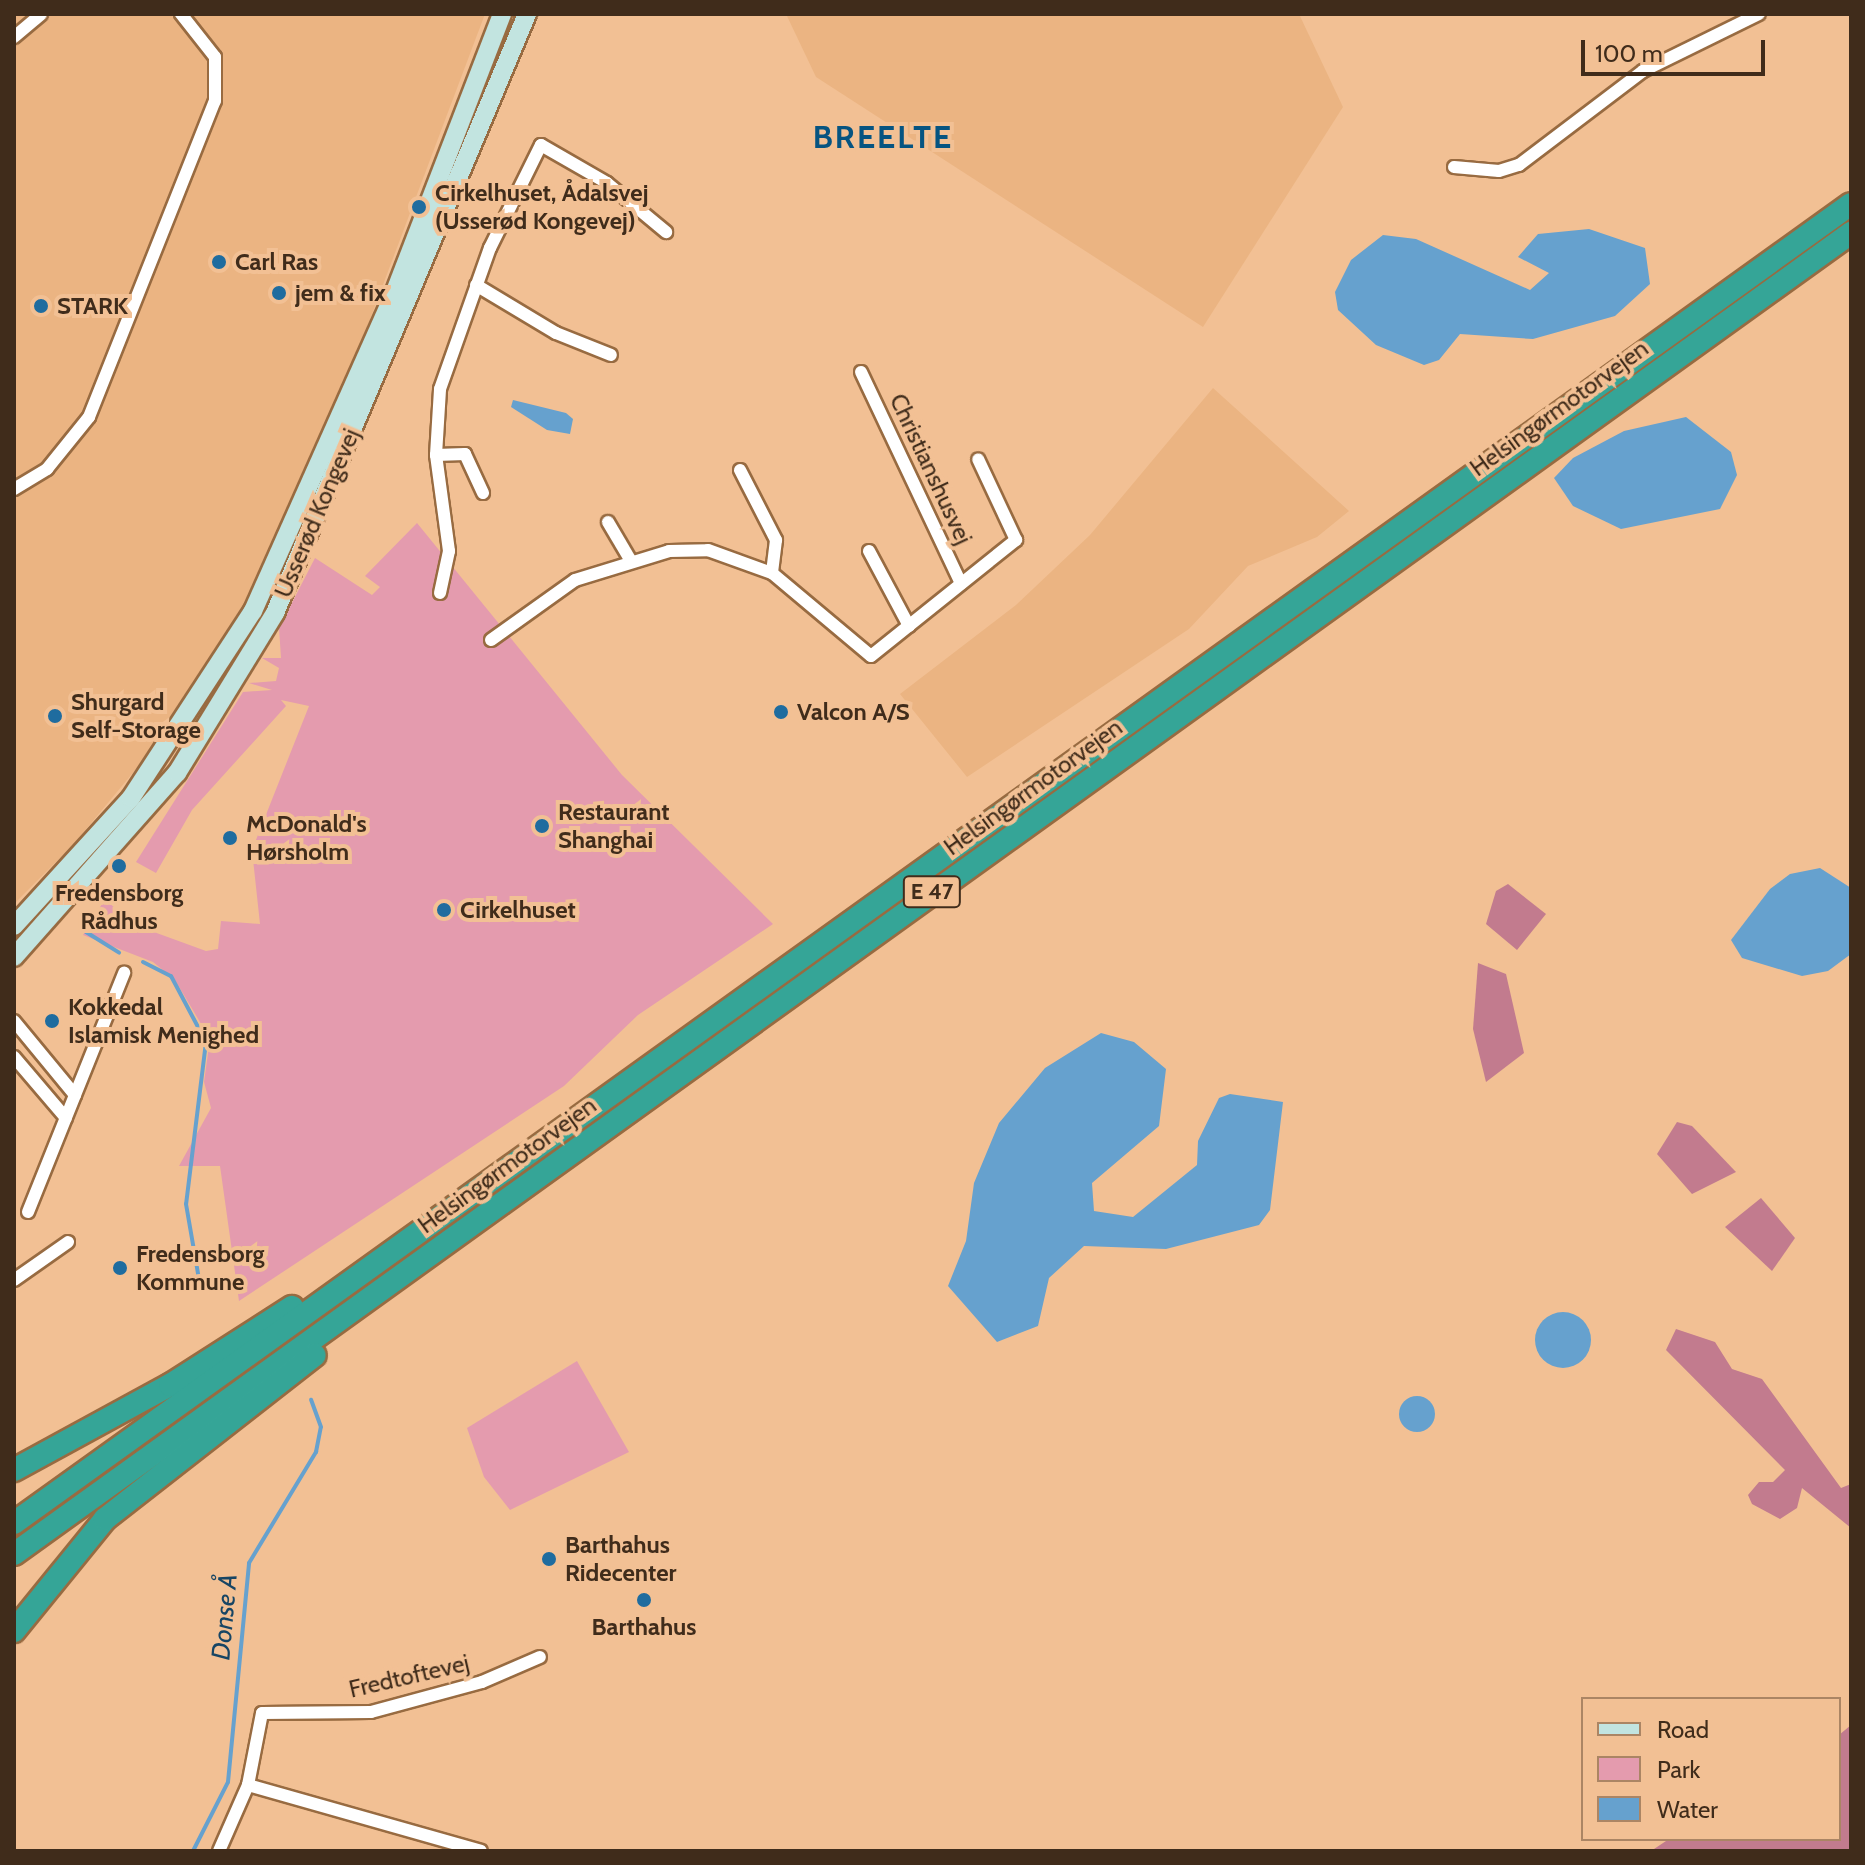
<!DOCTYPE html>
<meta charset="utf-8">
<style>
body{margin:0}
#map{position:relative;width:1865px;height:1865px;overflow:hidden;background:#f2c094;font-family:Cabin,sans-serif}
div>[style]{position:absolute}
.built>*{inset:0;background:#ebb482}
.green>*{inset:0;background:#e49bae}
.forest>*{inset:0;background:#c27b8e}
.water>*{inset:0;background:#66a1ce}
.round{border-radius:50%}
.stream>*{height:4px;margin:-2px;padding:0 2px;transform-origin:2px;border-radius:2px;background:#66a1ce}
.roads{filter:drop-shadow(2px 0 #986b41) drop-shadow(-2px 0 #986b41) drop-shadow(0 2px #986b41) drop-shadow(0 -2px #986b41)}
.minor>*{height:12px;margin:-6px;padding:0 6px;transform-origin:6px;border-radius:6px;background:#fff}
.secondary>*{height:18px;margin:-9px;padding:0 9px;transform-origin:9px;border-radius:9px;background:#c2e4e0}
.motorway>*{height:22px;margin:-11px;padding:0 11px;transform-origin:11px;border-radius:11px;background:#35a597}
.dots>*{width:22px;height:22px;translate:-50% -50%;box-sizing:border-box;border:4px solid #f2c094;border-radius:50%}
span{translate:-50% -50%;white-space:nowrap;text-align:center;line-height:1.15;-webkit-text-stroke:8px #f2c094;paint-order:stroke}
.shield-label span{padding:2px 6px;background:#f2c094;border:2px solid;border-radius:6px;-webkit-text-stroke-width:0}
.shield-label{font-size:22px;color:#402c1b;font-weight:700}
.poi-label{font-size:24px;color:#402c1b;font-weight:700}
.left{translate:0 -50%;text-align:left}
.street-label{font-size:24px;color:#402c1b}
.water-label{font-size:26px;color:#174564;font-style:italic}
.district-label{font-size:32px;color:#065481;font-weight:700;letter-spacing:2px}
.frame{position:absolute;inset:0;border:16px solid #402c1b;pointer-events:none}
.legend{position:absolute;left:1581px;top:1697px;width:260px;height:144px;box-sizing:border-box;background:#f2c094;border:2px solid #ab8564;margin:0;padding:10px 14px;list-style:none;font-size:24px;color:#402c1b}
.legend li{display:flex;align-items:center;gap:16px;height:40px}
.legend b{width:40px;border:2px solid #ab8564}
.scale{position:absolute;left:1581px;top:40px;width:184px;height:36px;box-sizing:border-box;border:4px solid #402c1b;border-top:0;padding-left:10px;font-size:24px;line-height:28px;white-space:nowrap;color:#402c1b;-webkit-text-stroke:6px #f2c094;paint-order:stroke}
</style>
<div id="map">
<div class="built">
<div style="clip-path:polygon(14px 14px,485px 14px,291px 529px,209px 681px,73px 845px,14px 904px)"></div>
<div style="clip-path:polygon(786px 14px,1299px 14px,1343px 107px,1203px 327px,816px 77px)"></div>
<div style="clip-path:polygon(1213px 388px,1349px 511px,1317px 537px,1248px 566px,1189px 629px,967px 777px,900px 694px,1016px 605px,1090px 535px)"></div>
</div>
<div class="green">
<div style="clip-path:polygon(417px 523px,622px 775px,773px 924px,638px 1015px,564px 1086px,239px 1301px,220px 1166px,179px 1166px,211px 1108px,204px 1082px,210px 1039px,175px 980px,153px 962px,83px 935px,105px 899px,132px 924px,206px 951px,218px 949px,221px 921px,260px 924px,252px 850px,309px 706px,281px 700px,286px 706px,192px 810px,156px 873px,136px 862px,243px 692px,272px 690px,249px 683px,276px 681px,279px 668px,262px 658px,281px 658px,279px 628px,315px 558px,372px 595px,380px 587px,365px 576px)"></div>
<div style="clip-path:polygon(577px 1361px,629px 1452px,510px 1510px,484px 1477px,467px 1428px)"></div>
</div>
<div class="forest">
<div style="clip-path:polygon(1508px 884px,1546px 914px,1517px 950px,1486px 924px,1496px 891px)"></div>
<div style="clip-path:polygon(1478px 963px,1506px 974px,1524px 1053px,1486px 1082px,1473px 1029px)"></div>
<div style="clip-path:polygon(1677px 1122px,1692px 1126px,1736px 1172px,1692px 1194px,1657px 1154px)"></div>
<div style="clip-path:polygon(1761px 1198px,1795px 1238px,1772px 1271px,1725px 1227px)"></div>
<div style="clip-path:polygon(1676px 1329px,1715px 1342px,1732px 1369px,1762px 1379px,1841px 1488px,1851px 1484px,1851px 1528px,1802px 1488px,1797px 1508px,1780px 1519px,1752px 1504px,1748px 1495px,1759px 1482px,1773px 1482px,1785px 1470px,1666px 1350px)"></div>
<div style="clip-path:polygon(1851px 1725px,1851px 1851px,1651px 1851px,1669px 1839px,1839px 1839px,1839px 1735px)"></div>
</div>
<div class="water">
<div style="clip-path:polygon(1589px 229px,1645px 248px,1650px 284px,1615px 316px,1533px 339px,1460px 334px,1439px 360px,1424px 365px,1376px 345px,1338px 310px,1335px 292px,1351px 260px,1383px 235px,1416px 239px,1530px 290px,1549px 273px,1518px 257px,1538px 234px)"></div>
<div style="clip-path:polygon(513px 400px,566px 413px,573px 419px,570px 434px,547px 430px,511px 407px)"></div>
<div style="clip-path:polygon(1686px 417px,1731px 452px,1737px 475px,1720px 509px,1621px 529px,1573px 506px,1554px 478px,1573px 458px,1624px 431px)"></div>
<div style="clip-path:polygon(1820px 868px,1851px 888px,1851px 954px,1828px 971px,1802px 976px,1742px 958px,1731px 940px,1770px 889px,1790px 874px)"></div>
<div style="clip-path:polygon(1101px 1033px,1134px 1042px,1166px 1069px,1159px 1126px,1092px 1183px,1094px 1211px,1133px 1217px,1197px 1165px,1198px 1141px,1219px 1098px,1230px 1094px,1283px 1102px,1270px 1210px,1259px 1225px,1166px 1249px,1084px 1246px,1049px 1278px,1038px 1326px,997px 1342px,948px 1286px,966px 1241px,974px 1183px,999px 1123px,1045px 1068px)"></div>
<div class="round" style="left:1535px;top:1312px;width:56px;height:56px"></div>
<div class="round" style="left:1399px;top:1396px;width:36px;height:36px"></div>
</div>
<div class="stream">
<div style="left:86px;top:932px;width:39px;rotate:32deg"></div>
<div style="left:143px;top:962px;width:31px;rotate:27deg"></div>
<div style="left:171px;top:976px;width:75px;rotate:62.1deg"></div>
<div style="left:206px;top:1042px;width:163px;rotate:97deg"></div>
<div style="left:186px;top:1204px;width:82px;rotate:80.2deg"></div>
<div style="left:193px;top:1851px;width:77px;rotate:-63.1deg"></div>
<div style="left:228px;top:1782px;width:220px;rotate:-84.5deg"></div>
<div style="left:249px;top:1563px;width:130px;rotate:-58.9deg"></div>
<div style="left:316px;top:1452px;width:25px;rotate:-79deg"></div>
<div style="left:321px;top:1427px;width:29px;rotate:-110deg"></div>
</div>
<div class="roads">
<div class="minor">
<div style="left:14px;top:37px;width:35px;rotate:-40deg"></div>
<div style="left:1454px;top:167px;width:45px;rotate:5.1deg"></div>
<div style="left:1499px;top:171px;width:21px;rotate:-17deg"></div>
<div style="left:1519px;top:165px;width:156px;rotate:-37.2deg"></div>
<div style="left:1643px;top:71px;width:129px;rotate:-26.2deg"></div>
<div style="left:476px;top:285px;width:93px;rotate:31deg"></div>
<div style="left:556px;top:333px;width:59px;rotate:21.8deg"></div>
<div style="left:861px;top:372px;width:234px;rotate:64.7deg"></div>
<div style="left:436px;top:455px;width:29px;rotate:-2deg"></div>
<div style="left:465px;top:454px;width:43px;rotate:65.2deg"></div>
<div style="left:740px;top:470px;width:79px;rotate:62.8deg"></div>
<div style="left:776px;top:540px;width:33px;rotate:97deg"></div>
<div style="left:14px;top:489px;width:39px;rotate:-31deg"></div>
<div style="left:47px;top:469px;width:67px;rotate:-51.1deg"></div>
<div style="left:89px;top:417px;width:340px;rotate:-68.3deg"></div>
<div style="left:215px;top:101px;width:44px;rotate:-90deg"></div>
<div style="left:215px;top:57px;width:55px;rotate:-128.3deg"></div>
<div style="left:608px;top:522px;width:45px;rotate:59.5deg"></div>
<div style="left:869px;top:551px;width:85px;rotate:61.9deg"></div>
<div style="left:440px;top:593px;width:43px;rotate:-77.9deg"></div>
<div style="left:449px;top:551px;width:97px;rotate:-97.7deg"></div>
<div style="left:436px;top:455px;width:66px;rotate:-86.5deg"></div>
<div style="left:440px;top:389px;width:150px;rotate:-70.5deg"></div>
<div style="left:490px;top:248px;width:115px;rotate:-63.7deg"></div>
<div style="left:541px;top:145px;width:76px;rotate:29.9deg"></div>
<div style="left:607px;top:183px;width:77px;rotate:39.7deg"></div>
<div style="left:491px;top:640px;width:103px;rotate:-35.5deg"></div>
<div style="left:575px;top:580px;width:98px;rotate:-17.1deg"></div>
<div style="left:669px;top:551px;width:39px;rotate:-1deg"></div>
<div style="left:708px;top:550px;width:68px;rotate:19.8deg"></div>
<div style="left:772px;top:573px;width:129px;rotate:40deg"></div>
<div style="left:871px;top:656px;width:186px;rotate:-38.7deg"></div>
<div style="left:1016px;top:540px;width:89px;rotate:-115.1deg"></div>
<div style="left:14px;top:1021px;width:96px;rotate:50.5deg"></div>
<div style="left:14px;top:1057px;width:80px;rotate:49.6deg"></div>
<div style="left:28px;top:1212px;width:258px;rotate:-68.1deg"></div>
<div style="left:14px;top:1280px;width:66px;rotate:-35.1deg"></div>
<div style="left:248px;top:1785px;width:242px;rotate:15.8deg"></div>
<div style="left:219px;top:1851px;width:72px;rotate:-66.3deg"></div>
<div style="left:248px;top:1785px;width:73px;rotate:-79deg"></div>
<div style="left:262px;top:1713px;width:109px;rotate:-0.5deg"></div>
<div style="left:371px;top:1712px;width:115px;rotate:-15.1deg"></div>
<div style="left:482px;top:1682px;width:63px;rotate:-23.3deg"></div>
</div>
<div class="secondary">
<div style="left:14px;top:926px;width:173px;rotate:-47.6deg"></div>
<div style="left:131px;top:798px;width:223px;rotate:-56.9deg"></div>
<div style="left:253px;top:611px;width:347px;rotate:-66deg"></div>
<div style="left:394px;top:294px;width:300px;rotate:-68.9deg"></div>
<div style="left:14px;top:957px;width:246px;rotate:-48.5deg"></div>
<div style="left:177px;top:773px;width:188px;rotate:-58.5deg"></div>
<div style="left:275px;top:613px;width:650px;rotate:-67.18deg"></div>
</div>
<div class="motorway">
<div style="left:14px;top:1470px;width:178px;rotate:-28.6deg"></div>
<div style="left:170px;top:1385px;width:145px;rotate:-32.6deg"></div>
<div style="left:14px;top:1523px;width:2261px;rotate:-35.68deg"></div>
<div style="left:14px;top:1554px;width:2263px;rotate:-35.72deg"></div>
<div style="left:14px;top:1631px;width:144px;rotate:-50.9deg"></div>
<div style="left:105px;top:1519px;width:266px;rotate:-38deg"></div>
</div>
</div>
<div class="dots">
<div style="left:419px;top:207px;background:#1f6c9f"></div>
<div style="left:219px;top:262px;background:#1f6c9f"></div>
<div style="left:279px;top:293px;background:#1f6c9f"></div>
<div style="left:41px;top:306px;background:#1f6c9f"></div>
<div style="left:781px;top:712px;background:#1f6c9f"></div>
<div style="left:55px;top:716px;background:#1f6c9f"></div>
<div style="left:542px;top:826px;background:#1f6c9f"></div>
<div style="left:230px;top:838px;background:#1f6c9f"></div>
<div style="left:119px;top:866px;background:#1f6c9f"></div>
<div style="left:444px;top:910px;background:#1f6c9f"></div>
<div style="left:52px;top:1021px;background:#1f6c9f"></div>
<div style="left:120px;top:1268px;background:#1f6c9f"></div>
<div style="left:549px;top:1559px;background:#1f6c9f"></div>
<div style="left:644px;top:1600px;background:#1f6c9f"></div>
</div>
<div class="shield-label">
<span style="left:932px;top:892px">E 47</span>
</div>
<div class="poi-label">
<span class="left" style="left:435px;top:207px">Cirkelhuset, Ådalsvej<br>(Usserød Kongevej)</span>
<span class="left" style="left:235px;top:262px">Carl Ras</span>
<span class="left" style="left:295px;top:293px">jem &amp; fix</span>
<span class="left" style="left:57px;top:306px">STARK</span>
<span class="left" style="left:71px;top:716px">Shurgard<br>Self-Storage</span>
<span class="left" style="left:797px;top:712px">Valcon A/S</span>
<span class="left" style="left:558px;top:826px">Restaurant<br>Shanghai</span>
<span class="left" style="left:246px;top:838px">McDonald's<br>Hørsholm</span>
<span style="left:119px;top:907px">Fredensborg<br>Rådhus</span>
<span class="left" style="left:460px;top:910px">Cirkelhuset</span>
<span class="left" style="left:68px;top:1021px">Kokkedal<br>Islamisk Menighed</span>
<span class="left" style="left:136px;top:1268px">Fredensborg<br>Kommune</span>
<span class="left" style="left:565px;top:1559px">Barthahus<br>Ridecenter</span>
<span style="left:644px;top:1627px">Barthahus</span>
</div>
<div class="street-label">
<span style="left:1559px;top:408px;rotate:-36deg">Helsingørmotorvejen</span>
<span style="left:931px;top:469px;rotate:65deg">Christianshusvej</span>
<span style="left:317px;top:513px;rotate:-67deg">Usserød Kongevej</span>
<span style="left:1033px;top:787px;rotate:-36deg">Helsingørmotorvejen</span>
<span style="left:507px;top:1165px;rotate:-36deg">Helsingørmotorvejen</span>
<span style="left:409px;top:1676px;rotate:-13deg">Fredtoftevej</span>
</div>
<div class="water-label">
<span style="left:225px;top:1617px;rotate:-85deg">Donse Å</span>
</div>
<div class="district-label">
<span style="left:883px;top:137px">BREELTE</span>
</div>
<div class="frame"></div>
<ul class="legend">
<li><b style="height:10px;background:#c2e4e0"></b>Road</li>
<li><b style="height:22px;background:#e49bae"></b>Park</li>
<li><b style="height:22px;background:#66a1ce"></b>Water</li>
</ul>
<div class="scale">100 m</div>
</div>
